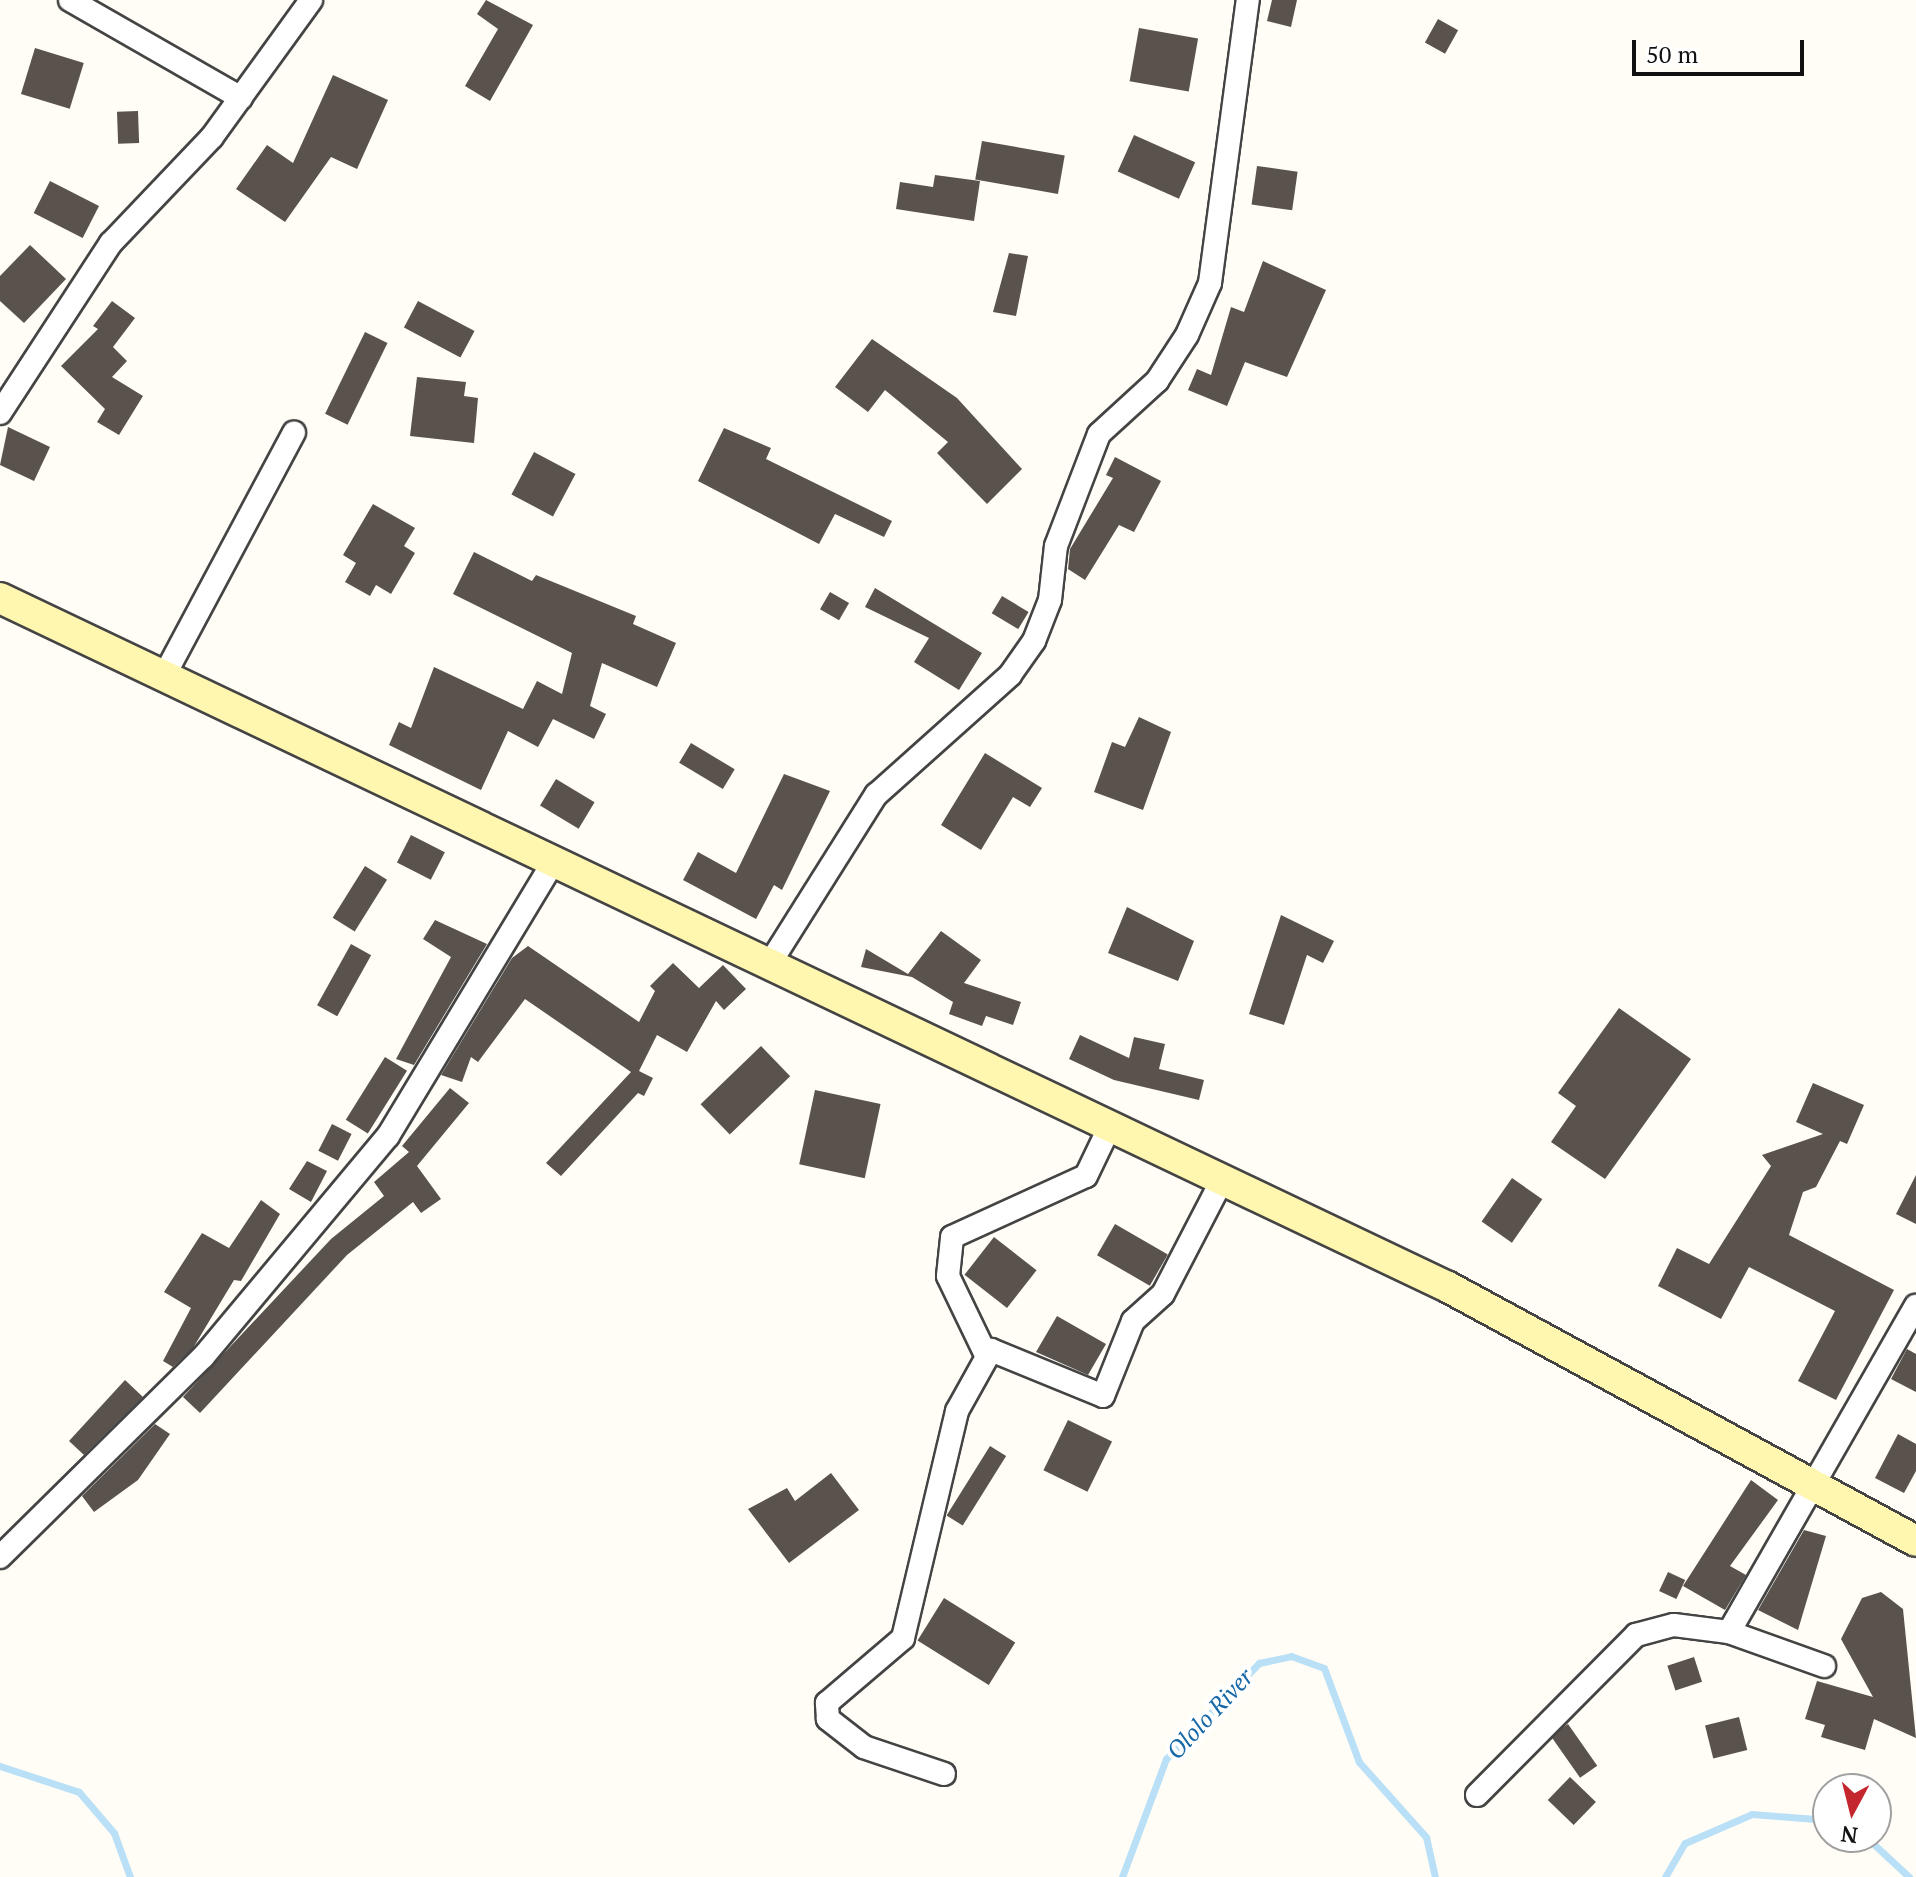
<!DOCTYPE html>
<style>
body{margin:0}
#map{position:relative;width:1916px;height:1877px;overflow:hidden;background:#fffdf5;font-family:"PT Serif",serif}
div>[style]{position:absolute}
.stream>*{height:7px;margin:-3.5px;padding:0 3.5px;transform-origin:3.5px;border-radius:3.5px;background:#b9e0f7}
.building>*{inset:0;background:#5a524d;transform-origin:0 0}
.roads{filter:drop-shadow(2px 0 #444) drop-shadow(-2px 0 #444) drop-shadow(0 2px #444) drop-shadow(0 -2px #444)}
.minor>*{height:22px;margin:-11px;padding:0 11px;transform-origin:11px;border-radius:11px;background:#fff}
.secondary>*{height:30px;margin:-15px;padding:0 15px;transform-origin:15px;border-radius:15px;background:#fff6b0}
span{translate:-50% -50%;white-space:nowrap;text-align:center;line-height:1.15;-webkit-text-stroke:8px #fff;paint-order:stroke}
.water-label{font-size:24px;color:#1768a6;font-style:italic}
.north{position:absolute;left:1812px;top:1773px;width:80px;height:80px;box-sizing:border-box;background:#fff;border:2px solid #a0a0a0;border-radius:50%;rotate:187deg;font-size:22px;font-weight:700;line-height:32px;text-align:center;color:#111}
.north::after{content:'';display:block;margin:auto;width:28px;height:36px;background:#c4262e;clip-path:polygon(50% 0,100% 100%,50% 72%,0 100%)}
.scale{position:absolute;left:1632px;top:40px;width:172px;height:36px;box-sizing:border-box;border:4px solid #111;border-top:0;padding-left:10px;font-size:24px;line-height:28px;white-space:nowrap;color:#111;-webkit-text-stroke:6px #fff;paint-order:stroke}
</style>
<div id="map">
<div class="stream">
<div style="left:0;top:1766px;width:83px;rotate:18.2deg"></div>
<div style="left:79px;top:1792px;width:54px;rotate:49.5deg"></div>
<div style="left:114px;top:1833px;width:47px;rotate:70deg"></div>
<div style="left:1866px;top:1837px;width:59px;rotate:42.9deg"></div>
<div style="left:1122px;top:1877px;width:126px;rotate:-69.6deg"></div>
<div style="left:1166px;top:1759px;width:134px;rotate:-45.9deg"></div>
<div style="left:1259px;top:1663px;width:33px;rotate:-12deg"></div>
<div style="left:1291px;top:1656px;width:35px;rotate:20deg"></div>
<div style="left:1324px;top:1668px;width:100px;rotate:69.6deg"></div>
<div style="left:1359px;top:1762px;width:101px;rotate:48.2deg"></div>
<div style="left:1426px;top:1837px;width:41px;rotate:77.3deg"></div>
<div style="left:1665px;top:1877px;width:39px;rotate:-60deg"></div>
<div style="left:1685px;top:1843px;width:73px;rotate:-23.4deg"></div>
<div style="left:1752px;top:1814px;width:76px;rotate:4.5deg"></div>
</div>
<div class="building">
<div style="clip-path:polygon(486px 0,533px 25px,490px 101px,465px 86px,498px 29px,477px 14px)"></div>
<div style="clip-path:polygon(1272px 0,1297px 0,1291px 27px,1267px 21px)"></div>
<div style="left:1438px;top:19px;width:23px;height:27px;rotate:29deg"></div>
<div style="left:1139px;top:28px;width:60px;height:54px;rotate:10deg"></div>
<div style="left:35px;top:48px;width:51px;height:48px;rotate:17deg"></div>
<div style="clip-path:polygon(333px 75px,388px 100px,357px 169px,331px 157px,285px 222px,236px 189px,267px 145px,293px 163px)"></div>
<div style="left:138px;top:111px;width:32px;height:21px;rotate:88deg"></div>
<div style="left:1134px;top:135px;width:67px;height:40px;rotate:24deg"></div>
<div style="left:982px;top:141px;width:84px;height:39px;rotate:10deg"></div>
<div style="left:1257px;top:166px;width:41px;height:39px;rotate:8deg"></div>
<div style="clip-path:polygon(935px 175px,980px 181px,974px 221px,896px 209px,900px 182px,933px 187px)"></div>
<div style="left:50px;top:181px;width:55px;height:36px;rotate:27deg"></div>
<div style="clip-path:polygon(30px 245px,66px 279px,24px 323px,0 301px,0 276px)"></div>
<div style="clip-path:polygon(1009px 253px,1028px 256px,1016px 316px,993px 312px)"></div>
<div style="clip-path:polygon(1263px 261px,1326px 290px,1287px 377px,1245px 362px,1227px 406px,1188px 390px,1197px 369px,1211px 375px,1231px 307px,1244px 312px)"></div>
<div style="clip-path:polygon(112px 301px,135px 318px,113px 347px,127px 361px,112px 377px,143px 396px,119px 435px,97px 422px,105px 409px,61px 366px,98px 329px,93px 326px)"></div>
<div style="left:418px;top:301px;width:64px;height:30px;rotate:28deg"></div>
<div style="left:365px;top:332px;width:25px;height:91px;rotate:26deg"></div>
<div style="clip-path:polygon(872px 339px,957px 398px,1022px 469px,987px 504px,937px 453px,948px 442px,885px 390px,868px 412px,835px 387px)"></div>
<div style="clip-path:polygon(417px 377px,466px 382px,464px 396px,478px 398px,474px 443px,410px 436px)"></div>
<div style="clip-path:polygon(8px 427px,50px 447px,34px 481px,0 465px)"></div>
<div style="clip-path:polygon(724px 428px,771px 448px,766px 459px,892px 521px,884px 537px,835px 514px,819px 544px,698px 481px)"></div>
<div style="left:534px;top:452px;width:47px;height:48px;rotate:28deg"></div>
<div style="clip-path:polygon(1115px 457px,1161px 481px,1134px 532px,1119px 525px,1085px 580px,1068px 569px,1070px 549px,1113px 478px,1106px 475px)"></div>
<div style="clip-path:polygon(373px 504px,415px 528px,404px 546px,415px 553px,391px 594px,376px 585px,370px 596px,345px 582px,356px 563px,343px 555px)"></div>
<div style="clip-path:polygon(474px 552px,532px 581px,536px 575px,636px 616px,633px 624px,676px 643px,657px 687px,602px 663px,590px 706px,606px 714px,594px 739px,553px 719px,538px 747px,508px 731px,481px 790px,389px 745px,399px 722px,411px 728px,434px 667px,523px 709px,537px 681px,562px 694px,572px 653px,453px 594px)"></div>
<div style="clip-path:polygon(875px 588px,982px 653px,959px 690px,914px 662px,929px 638px,865px 607px)"></div>
<div style="left:830px;top:592px;width:22px;height:20px;rotate:30deg"></div>
<div style="left:1002px;top:596px;width:31px;height:20px;rotate:31deg"></div>
<div style="clip-path:polygon(1139px 717px,1171px 732px,1143px 810px,1094px 792px,1112px 742px,1125px 747px)"></div>
<div style="left:691px;top:743px;width:51px;height:23px;rotate:31deg"></div>
<div style="clip-path:polygon(985px 753px,1042px 788px,1030px 807px,1013px 797px,981px 850px,941px 825px)"></div>
<div style="clip-path:polygon(784px 774px,830px 791px,782px 890px,774px 885px,756px 919px,683px 880px,698px 852px,736px 873px)"></div>
<div style="left:556px;top:779px;width:45px;height:31px;rotate:31deg"></div>
<div style="left:411px;top:835px;width:38px;height:31px;rotate:27deg"></div>
<div style="left:365px;top:866px;width:26px;height:61px;rotate:32deg"></div>
<div style="clip-path:polygon(1127px 907px,1194px 941px,1178px 981px,1108px 953px)"></div>
<div style="clip-path:polygon(1281px 915px,1334px 941px,1323px 963px,1307px 955px,1284px 1025px,1249px 1014px)"></div>
<div style="clip-path:polygon(435px 920px,487px 944px,414px 1065px,396px 1059px,451px 957px,423px 939px)"></div>
<div style="clip-path:polygon(941px 931px,981px 960px,964px 983px,1021px 1002px,1013px 1025px,986px 1016px,982px 1026px,949px 1014px,953px 1002px,912px 977px,861px 967px,866px 949px,908px 974px)"></div>
<div style="left:351px;top:944px;width:23px;height:70px;rotate:29deg"></div>
<div style="clip-path:polygon(528px 946px,639px 1022px,655px 991px,650px 986px,673px 963px,699px 988px,723px 965px,746px 989px,724px 1010px,716px 1001px,687px 1052px,657px 1035px,639px 1071px,653px 1078px,644px 1096px,638px 1093px,561px 1176px,546px 1163px,631px 1072px,525px 999px,478px 1062px,471px 1057px,462px 1082px,441px 1075px,512px 958px)"></div>
<div style="clip-path:polygon(1619px 1008px,1691px 1059px,1605px 1179px,1551px 1142px,1576px 1106px,1558px 1093px)"></div>
<div style="clip-path:polygon(1080px 1035px,1129px 1058px,1134px 1037px,1165px 1044px,1159px 1069px,1204px 1080px,1199px 1100px,1114px 1080px,1069px 1059px)"></div>
<div style="left:761px;top:1046px;width:42px;height:84px;rotate:46deg"></div>
<div style="left:385px;top:1057px;width:26px;height:74px;rotate:32deg"></div>
<div style="clip-path:polygon(1813px 1083px,1864px 1105px,1847px 1144px,1840px 1141px,1816px 1187px,1803px 1192px,1789px 1235px,1894px 1290px,1836px 1400px,1798px 1381px,1835px 1311px,1749px 1267px,1721px 1319px,1658px 1286px,1677px 1248px,1709px 1264px,1771px 1166px,1762px 1155px,1823px 1134px,1796px 1122px)"></div>
<div style="clip-path:polygon(450px 1088px,469px 1103px,417px 1166px,441px 1199px,421px 1213px,413px 1202px,347px 1255px,200px 1413px,183px 1397px,331px 1239px,384px 1196px,374px 1182px,409px 1152px,402px 1146px)"></div>
<div style="left:815px;top:1090px;width:67px;height:76px;rotate:12deg"></div>
<div style="left:332px;top:1124px;width:22px;height:30px;rotate:27deg"></div>
<div style="clip-path:polygon(307px 1161px,327px 1171px,311px 1202px,289px 1189px)"></div>
<div style="clip-path:polygon(1916px 1175px,1916px 1224px,1896px 1214px)"></div>
<div style="left:1512px;top:1178px;width:37px;height:53px;rotate:35deg"></div>
<div style="clip-path:polygon(261px 1200px,280px 1214px,241px 1281px,234px 1280px,193px 1348px,173px 1367px,163px 1361px,191px 1308px,164px 1292px,202px 1233px,229px 1248px)"></div>
<div style="left:1115px;top:1224px;width:61px;height:36px;rotate:30deg"></div>
<div style="left:994px;top:1237px;width:54px;height:48px;rotate:38deg"></div>
<div style="clip-path:polygon(1057px 1316px,1106px 1344px,1088px 1375px,1036px 1352px)"></div>
<div style="clip-path:polygon(1907px 1349px,1916px 1354px,1916px 1392px,1891px 1379px)"></div>
<div style="clip-path:polygon(125px 1380px,143px 1397px,84px 1455px,69px 1441px)"></div>
<div style="left:1068px;top:1420px;width:49px;height:56px;rotate:26deg"></div>
<div style="clip-path:polygon(155px 1424px,170px 1434px,138px 1480px,94px 1512px,82px 1496px)"></div>
<div style="clip-path:polygon(1898px 1434px,1916px 1444px,1916px 1471px,1904px 1493px,1875px 1478px)"></div>
<div style="left:990px;top:1446px;width:19px;height:82px;rotate:32deg"></div>
<div style="clip-path:polygon(831px 1473px,859px 1510px,789px 1563px,748px 1509px,787px 1488px,795px 1501px)"></div>
<div style="clip-path:polygon(1751px 1480px,1778px 1500px,1730px 1566px,1746px 1575px,1725px 1610px,1683px 1586px)"></div>
<div style="clip-path:polygon(1804px 1530px,1826px 1536px,1798px 1630px,1758px 1610px)"></div>
<div style="left:1668px;top:1572px;width:19px;height:21px;rotate:25deg"></div>
<div style="clip-path:polygon(1881px 1592px,1903px 1609px,1916px 1738px,1874px 1719px,1865px 1750px,1821px 1737px,1825px 1725px,1805px 1719px,1817px 1681px,1873px 1697px,1841px 1639px,1862px 1598px)"></div>
<div style="left:944px;top:1598px;width:84px;height:50px;rotate:32deg"></div>
<div style="left:1694px;top:1657px;width:26px;height:28px;rotate:72deg"></div>
<div style="left:1739px;top:1717px;width:34px;height:35px;rotate:76deg"></div>
<div style="left:1568px;top:1724px;width:51px;height:21px;rotate:55deg"></div>
<div style="left:1570px;top:1777px;width:36px;height:32px;rotate:44deg"></div>
</div>
<div class="roads">
<div class="minor">
<div style="left:70px;top:0;width:197px;rotate:29.8deg"></div>
<div style="left:0;top:413px;width:203px;rotate:-56.9deg"></div>
<div style="left:111px;top:243px;width:146px;rotate:-46.4deg"></div>
<div style="left:212px;top:137px;width:169px;rotate:-54.1deg"></div>
<div style="left:164px;top:676px;width:276px;rotate:-61.9deg"></div>
<div style="left:770px;top:963px;width:199px;rotate:-57.8deg"></div>
<div style="left:876px;top:795px;width:180px;rotate:-41.8deg"></div>
<div style="left:1010px;top:675px;width:42px;rotate:-54.8deg"></div>
<div style="left:1034px;top:641px;width:44px;rotate:-68.7deg"></div>
<div style="left:1050px;top:600px;width:54px;rotate:-83.7deg"></div>
<div style="left:1056px;top:546px;width:120px;rotate:-69deg"></div>
<div style="left:1099px;top:434px;width:79px;rotate:-42.4deg"></div>
<div style="left:1157px;top:381px;width:55px;rotate:-56.9deg"></div>
<div style="left:1187px;top:335px;width:57px;rotate:-66.1deg"></div>
<div style="left:1210px;top:283px;width:286px;rotate:-82.4deg"></div>
<div style="left:987px;top:1357px;width:90px;rotate:-115.7deg"></div>
<div style="left:948px;top:1276px;width:39px;rotate:-84deg"></div>
<div style="left:952px;top:1237px;width:147px;rotate:-24.5deg"></div>
<div style="left:1086px;top:1176px;width:55px;rotate:-64.4deg"></div>
<div style="left:0;top:1557px;width:285px;rotate:-44.6deg"></div>
<div style="left:203px;top:1357px;width:288px;rotate:-50.1deg"></div>
<div style="left:388px;top:1136px;width:321px;rotate:-58.9deg"></div>
<div style="left:1729px;top:1632px;width:376px;rotate:-60.2deg"></div>
<div style="left:944px;top:1774px;width:84px;rotate:-161.4deg"></div>
<div style="left:864px;top:1747px;width:46px;rotate:-142.1deg"></div>
<div style="left:828px;top:1719px;width:16px;rotate:-94deg"></div>
<div style="left:827px;top:1703px;width:100px;rotate:-40.5deg"></div>
<div style="left:903px;top:1638px;width:233px;rotate:-76.6deg"></div>
<div style="left:957px;top:1411px;width:70px;rotate:-60.9deg"></div>
<div style="left:991px;top:1350px;width:121px;rotate:22.3deg"></div>
<div style="left:1103px;top:1396px;width:81px;rotate:-68.2deg"></div>
<div style="left:1133px;top:1321px;width:40px;rotate:-42deg"></div>
<div style="left:1163px;top:1294px;width:128px;rotate:-62.6deg"></div>
<div style="left:1477px;top:1795px;width:226px;rotate:-45.2deg"></div>
<div style="left:1636px;top:1635px;width:39px;rotate:-15deg"></div>
<div style="left:1674px;top:1625px;width:55px;rotate:7.3deg"></div>
<div style="left:1729px;top:1632px;width:101px;rotate:19.7deg"></div>
</div>
<div class="secondary">
<div style="left:0;top:598px;width:1604px;rotate:25.45deg"></div>
<div style="left:1448px;top:1287px;width:532px;rotate:28.49deg"></div>
</div>
</div>
<div class="water-label">
<span style="left:1210px;top:1714px;rotate:-47deg">Ololo River</span>
</div>
<div class="north">N</div>
<div class="scale">50 m</div>
</div>
